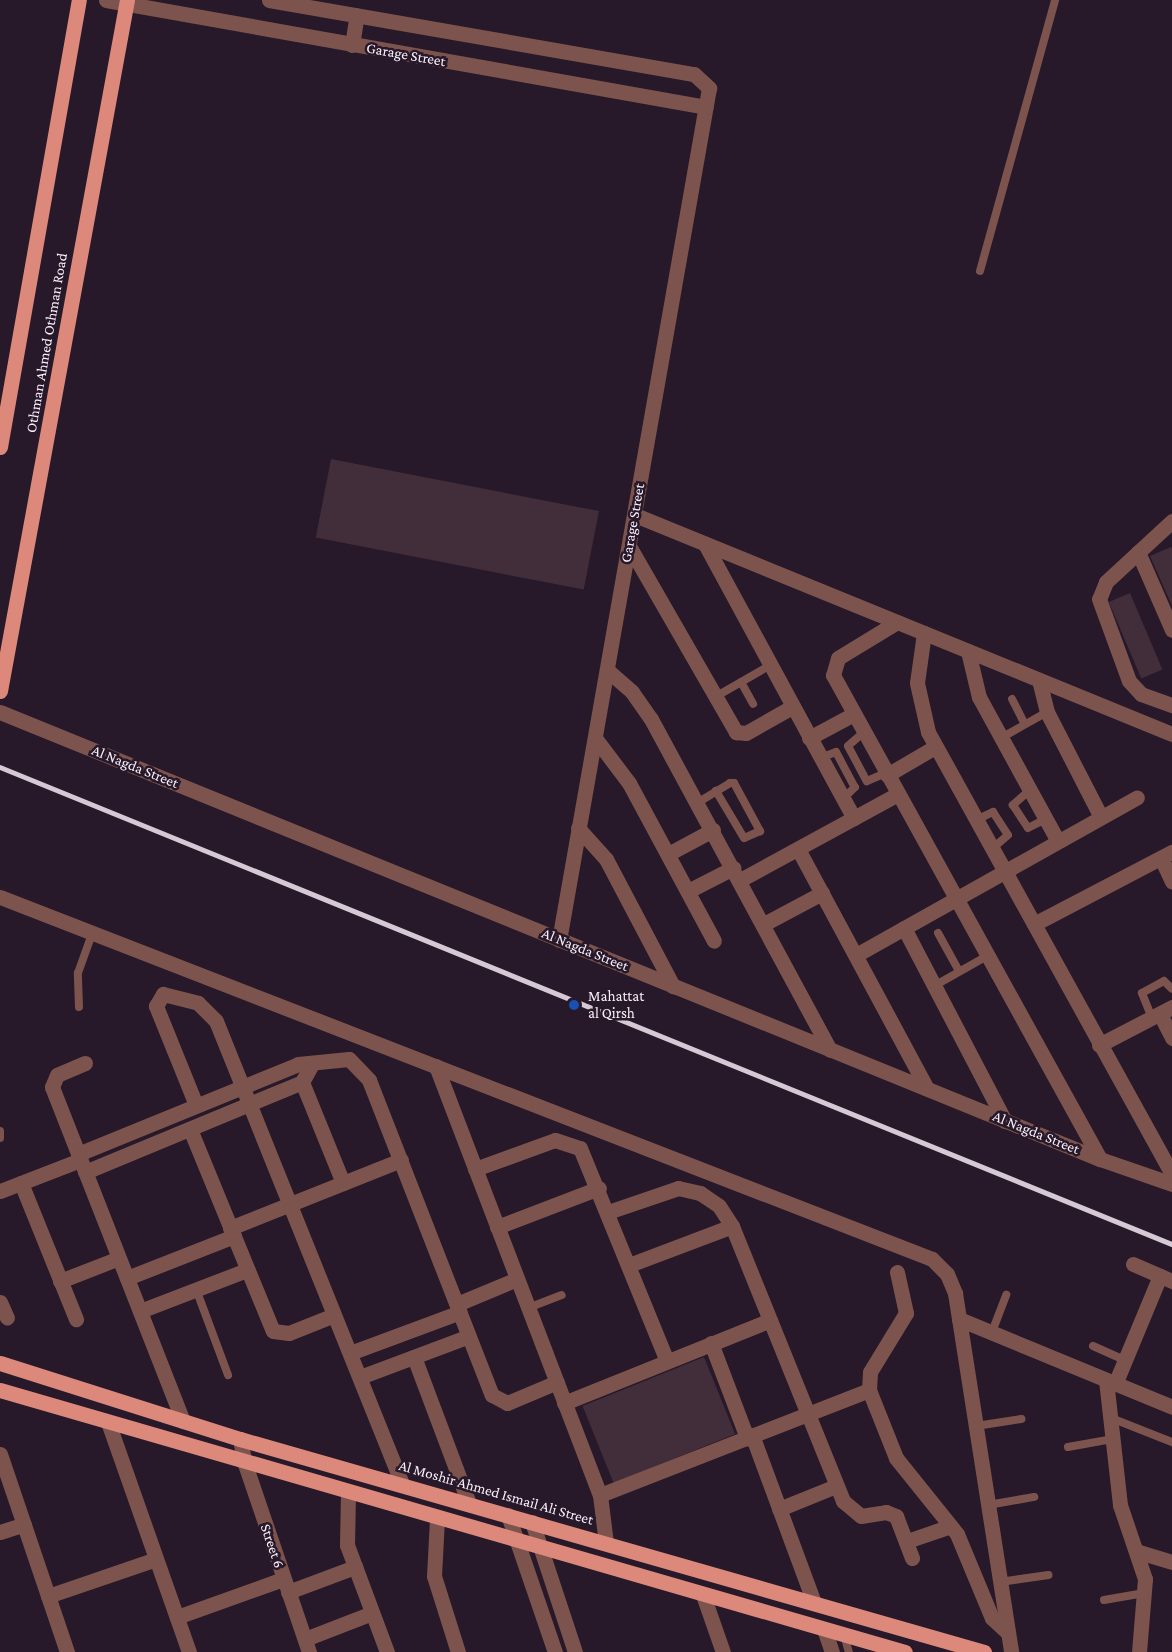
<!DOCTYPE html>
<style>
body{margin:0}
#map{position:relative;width:1172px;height:1652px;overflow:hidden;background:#271929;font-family:"Crimson Pro",serif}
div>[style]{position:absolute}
.building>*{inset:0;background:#422d3a;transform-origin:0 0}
.service>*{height:8px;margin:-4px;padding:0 4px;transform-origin:4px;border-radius:4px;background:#7d544d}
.minor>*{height:15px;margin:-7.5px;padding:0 7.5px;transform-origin:7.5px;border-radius:7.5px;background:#7d544d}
.tertiary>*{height:15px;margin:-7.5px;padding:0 7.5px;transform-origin:7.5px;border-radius:7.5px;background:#7d544d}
.primary>*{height:15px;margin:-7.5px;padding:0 7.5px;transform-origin:7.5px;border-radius:7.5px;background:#dc887a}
.rail>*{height:4.5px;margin:-2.25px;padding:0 2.25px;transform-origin:2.25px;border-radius:2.25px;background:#d4c9d5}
.dots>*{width:16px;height:16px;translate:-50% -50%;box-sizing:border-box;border:3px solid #271929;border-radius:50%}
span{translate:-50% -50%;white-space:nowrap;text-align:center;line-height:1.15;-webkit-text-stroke:5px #271929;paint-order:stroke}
.street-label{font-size:15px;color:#f9effa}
.poi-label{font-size:15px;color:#f9effa}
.left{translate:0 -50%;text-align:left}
</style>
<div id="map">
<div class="building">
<div style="left:331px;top:459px;width:273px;height:80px;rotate:11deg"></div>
<div style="clip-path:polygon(1171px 547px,1172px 550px,1172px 606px,1150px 556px)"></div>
<div style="left:1130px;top:593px;width:83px;height:23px;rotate:67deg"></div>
<div style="left:704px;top:1357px;width:83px;height:131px;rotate:68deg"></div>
</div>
<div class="service">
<div style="left:980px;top:271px;width:281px;rotate:-74.5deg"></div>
<div style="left:741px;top:682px;width:25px;rotate:61deg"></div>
<div style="left:715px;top:697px;width:62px;rotate:-29.9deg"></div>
<div style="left:1012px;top:699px;width:28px;rotate:63deg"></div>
<div style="left:864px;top:732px;width:21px;rotate:139deg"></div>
<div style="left:848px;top:746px;width:40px;rotate:62deg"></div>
<div style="left:867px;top:781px;width:21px;rotate:-23deg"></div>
<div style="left:1001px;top:738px;width:53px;rotate:-29.5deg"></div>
<div style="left:820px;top:758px;width:17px;rotate:-21deg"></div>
<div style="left:836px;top:752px;width:40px;rotate:62deg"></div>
<div style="left:855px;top:787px;width:17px;rotate:135deg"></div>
<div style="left:1030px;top:790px;width:23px;rotate:139deg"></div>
<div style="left:1013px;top:805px;width:27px;rotate:57deg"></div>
<div style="left:1028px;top:828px;width:20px;rotate:-27deg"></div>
<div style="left:697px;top:803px;width:39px;rotate:-31deg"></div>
<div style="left:730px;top:783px;width:4px"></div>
<div style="left:734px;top:783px;width:55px;rotate:61.6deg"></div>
<div style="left:760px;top:831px;width:17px;rotate:156deg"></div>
<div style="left:744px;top:838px;width:55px;rotate:-120.8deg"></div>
<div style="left:976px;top:820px;width:19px;rotate:-25deg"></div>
<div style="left:993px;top:812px;width:27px;rotate:57deg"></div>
<div style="left:1008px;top:835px;width:21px;rotate:139deg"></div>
<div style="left:938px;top:933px;width:43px;rotate:61.1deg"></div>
<div style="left:934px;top:986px;width:61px;rotate:-29.5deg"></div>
<div style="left:79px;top:1007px;width:34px;rotate:-92deg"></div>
<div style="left:78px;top:973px;width:41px;rotate:-70.3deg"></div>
<div style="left:1152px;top:1018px;width:27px;rotate:-112deg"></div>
<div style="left:1142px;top:993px;width:25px;rotate:-29deg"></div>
<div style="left:1164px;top:981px;width:11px;rotate:45deg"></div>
<div style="left:0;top:1131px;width:7px;rotate:90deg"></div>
<div style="left:196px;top:1289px;width:92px;rotate:69.6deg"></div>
<div style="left:528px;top:1308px;width:36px;rotate:-21deg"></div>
<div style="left:992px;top:1332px;width:40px;rotate:-69deg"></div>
<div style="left:1093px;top:1346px;width:35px;rotate:24deg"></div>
<div style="left:1111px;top:1418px;width:66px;rotate:21.5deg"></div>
<div style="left:976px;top:1426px;width:46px;rotate:-8.8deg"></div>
<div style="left:1068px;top:1447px;width:46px;rotate:-10.1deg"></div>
<div style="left:988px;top:1505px;width:47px;rotate:-9.9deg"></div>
<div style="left:1000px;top:1582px;width:49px;rotate:-8.3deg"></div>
<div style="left:1104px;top:1600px;width:41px;rotate:-9.9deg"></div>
<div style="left:844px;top:1635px;width:18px;rotate:74deg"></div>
</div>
<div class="minor">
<div style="left:106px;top:0;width:609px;rotate:10.11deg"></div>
<div style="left:269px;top:0;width:431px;rotate:9.9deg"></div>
<div style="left:694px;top:74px;width:21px;rotate:43deg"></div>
<div style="left:709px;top:88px;width:865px;rotate:99.98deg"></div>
<div style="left:352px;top:45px;width:30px;rotate:-81deg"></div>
<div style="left:635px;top:515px;width:580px;rotate:22.19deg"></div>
<div style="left:1172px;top:521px;width:90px;rotate:137.3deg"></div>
<div style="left:1106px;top:582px;width:18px;rotate:112deg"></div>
<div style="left:1099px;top:599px;width:87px;rotate:69.9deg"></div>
<div style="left:1129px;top:681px;width:18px;rotate:47deg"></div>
<div style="left:1141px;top:694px;width:33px;rotate:20deg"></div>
<div style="left:705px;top:544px;width:312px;rotate:61.5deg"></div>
<div style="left:629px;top:546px;width:215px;rotate:60.1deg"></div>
<div style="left:736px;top:732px;width:10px;rotate:6deg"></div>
<div style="left:746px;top:733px;width:53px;rotate:-29.5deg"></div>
<div style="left:1138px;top:552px;width:85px;rotate:66.4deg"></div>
<div style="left:897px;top:622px;width:69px;rotate:148.6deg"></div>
<div style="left:838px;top:658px;width:18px;rotate:106deg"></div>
<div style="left:833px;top:675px;width:553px;rotate:61.12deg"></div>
<div style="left:924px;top:633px;width:50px;rotate:98deg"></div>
<div style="left:917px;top:683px;width:50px;rotate:77.3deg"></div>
<div style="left:928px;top:732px;width:505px;rotate:61.1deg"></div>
<div style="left:968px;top:651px;width:47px;rotate:76.6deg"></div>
<div style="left:979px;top:697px;width:164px;rotate:61.3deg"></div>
<div style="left:607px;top:670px;width:33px;rotate:41deg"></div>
<div style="left:632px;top:692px;width:33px;rotate:55deg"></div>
<div style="left:651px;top:719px;width:376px;rotate:61.6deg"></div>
<div style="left:1039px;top:680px;width:33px;rotate:76deg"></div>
<div style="left:1047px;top:712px;width:118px;rotate:62.8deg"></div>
<div style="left:595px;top:738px;width:56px;rotate:52.9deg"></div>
<div style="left:629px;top:783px;width:179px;rotate:61.7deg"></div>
<div style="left:809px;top:738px;width:51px;rotate:-28.1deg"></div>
<div style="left:887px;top:775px;width:56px;rotate:-30.3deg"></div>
<div style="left:578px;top:828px;width:42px;rotate:47.9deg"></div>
<div style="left:606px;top:859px;width:144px;rotate:62.2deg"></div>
<div style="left:798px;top:849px;width:272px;rotate:61.7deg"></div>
<div style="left:668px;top:854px;width:51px;rotate:-28.1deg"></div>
<div style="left:1161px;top:858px;width:26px;rotate:65deg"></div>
<div style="left:740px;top:880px;width:180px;rotate:-28.6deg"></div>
<div style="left:688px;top:891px;width:51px;rotate:-27.1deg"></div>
<div style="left:0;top:897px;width:1000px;rotate:21.23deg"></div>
<div style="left:932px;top:1259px;width:21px;rotate:45deg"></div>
<div style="left:947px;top:1274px;width:21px;rotate:67deg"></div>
<div style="left:955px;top:1293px;width:363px;rotate:81.1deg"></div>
<div style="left:764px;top:924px;width:66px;rotate:-28.1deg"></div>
<div style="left:1034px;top:924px;width:156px;rotate:-27.6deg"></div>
<div style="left:904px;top:928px;width:218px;rotate:62.4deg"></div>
<div style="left:856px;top:955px;width:322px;rotate:-29.3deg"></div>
<div style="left:1160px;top:1014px;width:27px;rotate:63deg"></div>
<div style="left:1099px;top:1045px;width:82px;rotate:-27.5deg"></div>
<div style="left:85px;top:1063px;width:30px;rotate:157deg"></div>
<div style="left:57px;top:1075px;width:13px;rotate:113deg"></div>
<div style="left:52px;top:1087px;width:359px;rotate:68.6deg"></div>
<div style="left:436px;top:1066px;width:459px;rotate:69.1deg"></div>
<div style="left:600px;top:1495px;width:48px;rotate:82.9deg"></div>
<div style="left:302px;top:1082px;width:109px;rotate:67.9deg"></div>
<div style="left:196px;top:1105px;width:107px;rotate:-112deg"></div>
<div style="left:156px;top:1006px;width:14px;rotate:-60deg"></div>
<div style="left:163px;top:994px;width:36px;rotate:14deg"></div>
<div style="left:198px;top:1003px;width:25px;rotate:45deg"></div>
<div style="left:216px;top:1021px;width:499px;rotate:68.1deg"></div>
<div style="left:190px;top:1129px;width:218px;rotate:67.7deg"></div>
<div style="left:273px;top:1331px;width:16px;rotate:7deg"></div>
<div style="left:289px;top:1333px;width:48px;rotate:-21.8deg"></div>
<div style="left:78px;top:1154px;width:238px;rotate:-22.2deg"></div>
<div style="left:298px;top:1064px;width:51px;rotate:-5.6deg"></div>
<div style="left:349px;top:1059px;width:29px;rotate:46deg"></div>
<div style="left:369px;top:1080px;width:338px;rotate:68.7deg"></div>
<div style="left:492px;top:1395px;width:17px;rotate:28deg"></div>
<div style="left:507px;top:1403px;width:54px;rotate:-22.8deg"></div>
<div style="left:475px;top:1169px;width:85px;rotate:-19.9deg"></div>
<div style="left:555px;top:1140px;width:26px;rotate:18deg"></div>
<div style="left:580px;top:1148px;width:230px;rotate:67.8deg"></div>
<div style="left:85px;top:1172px;width:235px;rotate:-22.5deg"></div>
<div style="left:302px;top:1082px;width:18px;rotate:-61deg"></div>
<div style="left:21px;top:1183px;width:147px;rotate:68deg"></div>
<div style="left:0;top:1191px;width:86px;rotate:-21.2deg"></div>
<div style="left:608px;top:1212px;width:74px;rotate:-18.9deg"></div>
<div style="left:678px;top:1188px;width:23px;rotate:13deg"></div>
<div style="left:700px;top:1193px;width:23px;rotate:34deg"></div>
<div style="left:719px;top:1206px;width:24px;rotate:57deg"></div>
<div style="left:732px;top:1226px;width:297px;rotate:68deg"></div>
<div style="left:843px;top:1501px;width:23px;rotate:40deg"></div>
<div style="left:861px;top:1516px;width:25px;rotate:-9deg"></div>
<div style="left:886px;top:1512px;width:11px;rotate:22deg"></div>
<div style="left:896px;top:1516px;width:45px;rotate:69.1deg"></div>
<div style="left:497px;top:1227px;width:109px;rotate:-20.9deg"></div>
<div style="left:230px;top:1228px;width:184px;rotate:-21.7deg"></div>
<div style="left:1133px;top:1264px;width:43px;rotate:23.6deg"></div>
<div style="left:629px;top:1265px;width:110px;rotate:-20.7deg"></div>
<div style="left:897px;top:1272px;width:42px;rotate:77.6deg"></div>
<div style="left:906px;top:1313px;width:69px;rotate:121.4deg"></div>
<div style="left:870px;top:1372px;width:18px;rotate:93deg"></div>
<div style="left:869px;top:1390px;width:73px;rotate:68.3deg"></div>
<div style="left:896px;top:1458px;width:97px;rotate:51.2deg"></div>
<div style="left:957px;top:1534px;width:91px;rotate:67.4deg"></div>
<div style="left:992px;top:1618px;width:22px;rotate:43deg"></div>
<div style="left:127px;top:1278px;width:115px;rotate:-21.4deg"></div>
<div style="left:60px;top:1281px;width:63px;rotate:-21.3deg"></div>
<div style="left:0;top:1302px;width:17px;rotate:66deg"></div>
<div style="left:457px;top:1304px;width:65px;rotate:-22.6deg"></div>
<div style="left:140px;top:1311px;width:115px;rotate:-21deg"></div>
<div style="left:959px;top:1319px;width:230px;rotate:22.4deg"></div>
<div style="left:711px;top:1343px;width:102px;rotate:69.2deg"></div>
<div style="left:350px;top:1353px;width:117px;rotate:-20.4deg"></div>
<div style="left:414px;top:1357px;width:156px;rotate:69.4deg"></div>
<div style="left:360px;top:1377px;width:116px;rotate:-20.6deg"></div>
<div style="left:1106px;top:1380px;width:126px;rotate:83.6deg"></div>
<div style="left:1120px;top:1505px;width:78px;rotate:71.3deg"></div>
<div style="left:1145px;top:1579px;width:73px;rotate:94.7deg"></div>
<div style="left:1115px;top:1384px;width:117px;rotate:-67.4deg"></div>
<div style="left:564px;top:1403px;width:222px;rotate:-21.9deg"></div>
<div style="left:108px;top:1422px;width:244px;rotate:70.6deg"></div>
<div style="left:752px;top:1435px;width:179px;rotate:69.7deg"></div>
<div style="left:240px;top:1439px;width:25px;rotate:79deg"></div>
<div style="left:245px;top:1464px;width:199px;rotate:71.2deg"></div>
<div style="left:0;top:1454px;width:209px;rotate:71.3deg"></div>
<div style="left:348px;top:1493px;width:52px;rotate:91.1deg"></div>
<div style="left:347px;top:1545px;width:114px;rotate:69.5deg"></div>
<div style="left:600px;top:1495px;width:289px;rotate:-21.3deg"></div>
<div style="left:779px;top:1509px;width:61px;rotate:-22deg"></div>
<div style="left:508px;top:1515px;width:145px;rotate:71.1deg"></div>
<div style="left:437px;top:1519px;width:57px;rotate:93deg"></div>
<div style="left:434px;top:1576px;width:80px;rotate:72.5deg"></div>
<div style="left:532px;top:1522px;width:137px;rotate:71.7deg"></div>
<div style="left:0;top:1532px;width:25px;rotate:-18deg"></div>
<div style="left:907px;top:1541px;width:46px;rotate:-18.8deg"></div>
<div style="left:1139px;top:1552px;width:34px;rotate:17deg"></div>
<div style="left:288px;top:1592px;width:72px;rotate:-20.5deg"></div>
<div style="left:703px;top:1595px;width:60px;rotate:70.7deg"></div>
<div style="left:48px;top:1596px;width:114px;rotate:-18.9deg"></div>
<div style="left:177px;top:1617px;width:113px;rotate:-19.7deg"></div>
<div style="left:824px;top:1629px;width:24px;rotate:71deg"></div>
<div style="left:305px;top:1639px;width:72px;rotate:-21.2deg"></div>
</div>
<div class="tertiary">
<div style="left:0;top:712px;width:1187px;rotate:22.12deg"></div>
<div style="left:1100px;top:1159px;width:76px;rotate:19.1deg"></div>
</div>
<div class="primary">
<div style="left:0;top:447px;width:454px;rotate:-80deg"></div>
<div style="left:0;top:691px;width:703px;rotate:-79.59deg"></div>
<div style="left:0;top:1363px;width:252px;rotate:17.6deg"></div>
<div style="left:240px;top:1439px;width:774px;rotate:15.98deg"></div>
<div style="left:0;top:1390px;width:942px;rotate:16.15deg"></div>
</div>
<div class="rail">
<div style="left:0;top:767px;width:1265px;rotate:22.15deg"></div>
</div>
<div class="dots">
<div style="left:574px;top:1005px;background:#1a4fb4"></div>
</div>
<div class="street-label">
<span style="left:406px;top:55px;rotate:10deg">Garage Street</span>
<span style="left:47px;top:343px;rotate:-80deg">Othman Ahmed Othman Road</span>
<span style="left:633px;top:523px;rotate:-80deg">Garage Street</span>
<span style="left:135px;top:767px;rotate:22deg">Al Nagda Street</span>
<span style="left:585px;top:950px;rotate:22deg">Al Nagda Street</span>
<span style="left:1036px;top:1133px;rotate:22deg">Al Nagda Street</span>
<span style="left:496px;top:1493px;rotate:16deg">Al Moshir Ahmed Ismail Ali Street</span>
<span style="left:272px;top:1546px;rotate:71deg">Street 6</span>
</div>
<div class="poi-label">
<span class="left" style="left:588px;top:1005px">Mahattat<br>al Qirsh</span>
</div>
</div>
